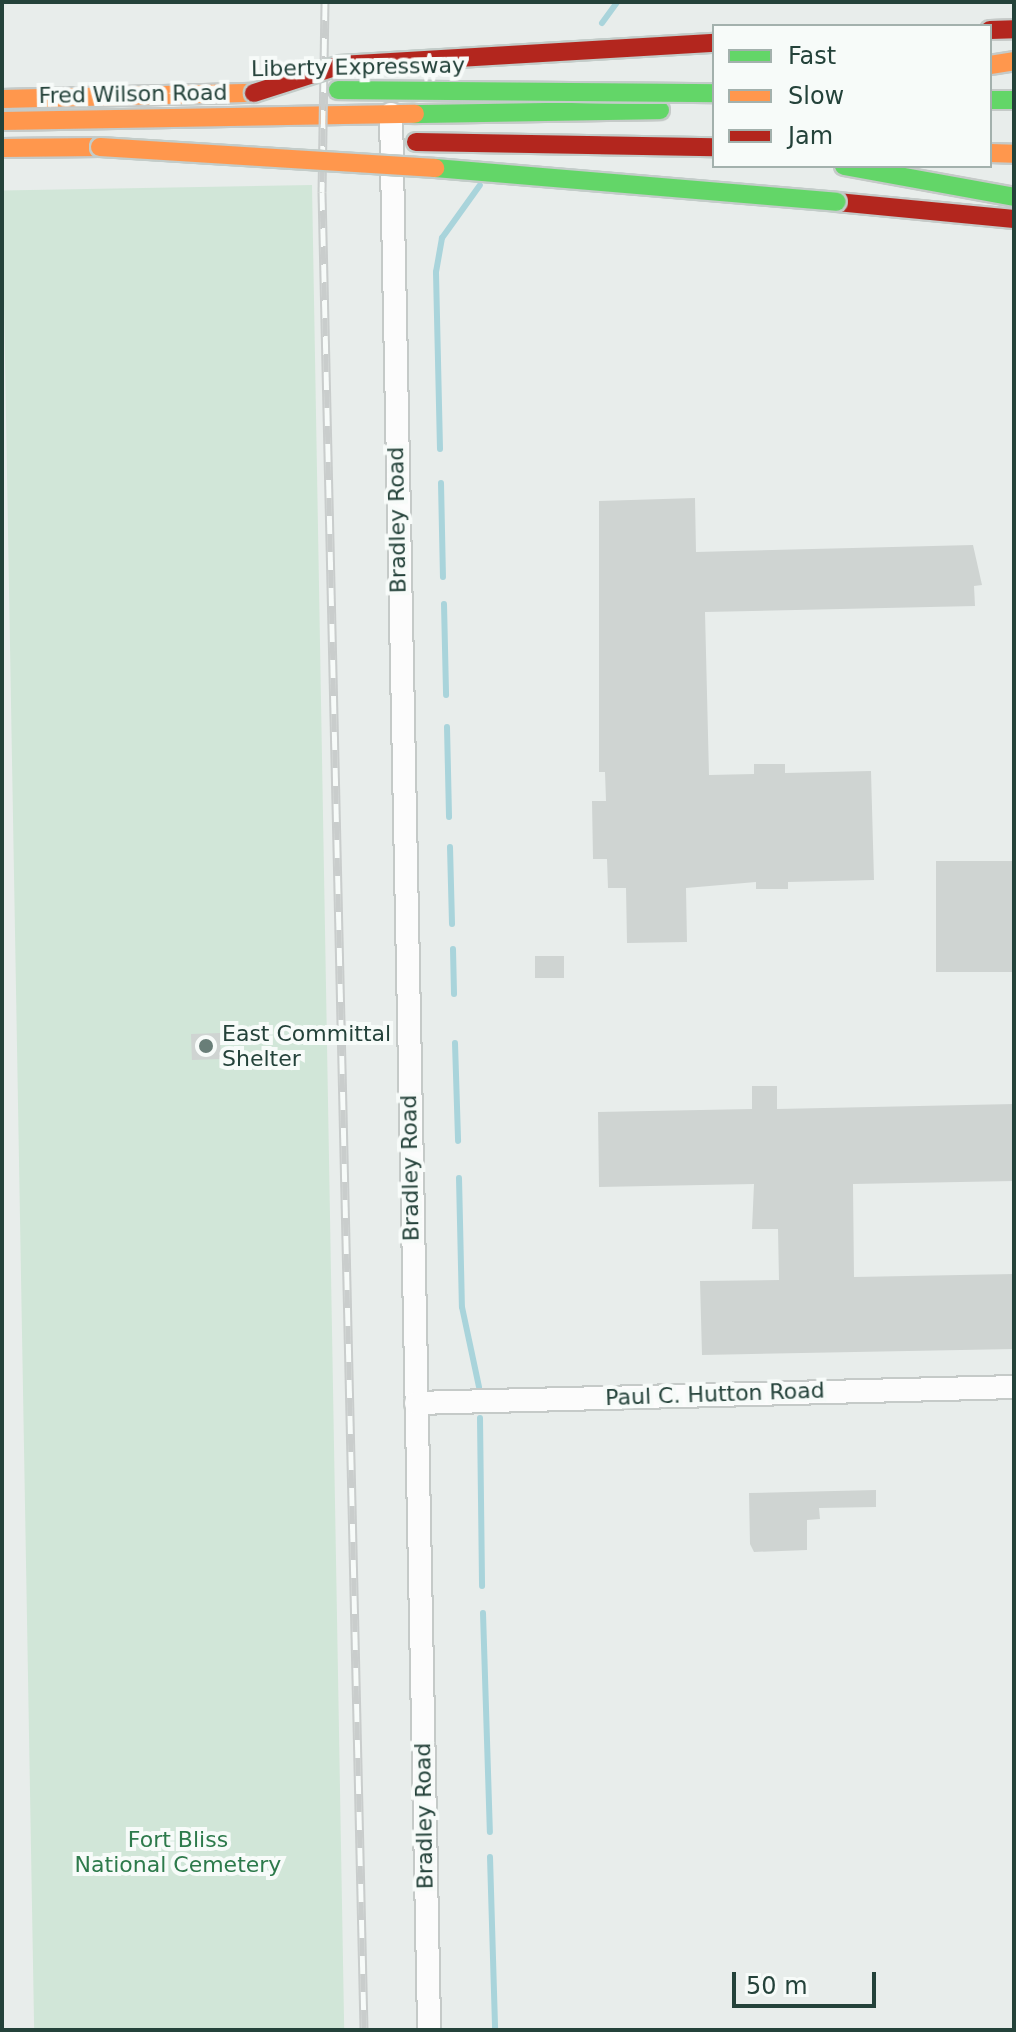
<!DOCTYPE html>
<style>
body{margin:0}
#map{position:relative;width:1016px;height:2032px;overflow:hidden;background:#e8edeb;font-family:"DejaVu Sans",sans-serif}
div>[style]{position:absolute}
.green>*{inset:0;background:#d1e6d8;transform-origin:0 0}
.stream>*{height:6px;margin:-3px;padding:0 3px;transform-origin:3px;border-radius:3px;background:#a9d4db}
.building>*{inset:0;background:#cfd4d2;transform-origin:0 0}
.roads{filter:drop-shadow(2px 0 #c5cac8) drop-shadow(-2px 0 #c5cac8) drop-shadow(0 2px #c5cac8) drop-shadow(0 -2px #c5cac8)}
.street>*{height:22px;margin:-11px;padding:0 11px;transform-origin:11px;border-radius:11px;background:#fcfcfc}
.fast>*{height:18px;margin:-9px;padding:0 9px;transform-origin:9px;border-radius:9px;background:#63d668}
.slow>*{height:18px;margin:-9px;padding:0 9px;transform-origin:9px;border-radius:9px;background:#ff974d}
.jam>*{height:18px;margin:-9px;padding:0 9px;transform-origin:9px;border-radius:9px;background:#b3261e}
.rail>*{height:9px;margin-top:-4.5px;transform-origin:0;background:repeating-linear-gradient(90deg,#f7fbf9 0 18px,#c9cdcc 0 36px);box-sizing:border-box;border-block:2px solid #c9cdcc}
.bridges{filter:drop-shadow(2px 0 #c3ccc9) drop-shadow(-2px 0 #c3ccc9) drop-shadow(0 2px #c3ccc9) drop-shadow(0 -2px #c3ccc9)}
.fast-bridge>*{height:18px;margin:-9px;padding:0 9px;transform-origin:9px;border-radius:9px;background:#63d668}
.slow-bridge>*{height:18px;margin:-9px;padding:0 9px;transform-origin:9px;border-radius:9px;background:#ff974d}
.jam-bridge>*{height:18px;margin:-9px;padding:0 9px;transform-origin:9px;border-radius:9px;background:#b3261e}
.dots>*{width:22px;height:22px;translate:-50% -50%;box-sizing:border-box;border:4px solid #f7fbf9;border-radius:50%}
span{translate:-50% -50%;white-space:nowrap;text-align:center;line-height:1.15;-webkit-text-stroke:8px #f7fbf9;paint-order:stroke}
.street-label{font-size:22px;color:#24423a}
.poi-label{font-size:22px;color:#24423a}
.left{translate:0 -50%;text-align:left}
.park-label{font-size:22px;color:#2d7a4b}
.frame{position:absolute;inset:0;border:4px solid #24423a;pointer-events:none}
.legend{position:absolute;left:712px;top:24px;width:280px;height:144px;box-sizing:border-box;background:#f7fbf9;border:2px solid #a3b1ad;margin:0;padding:10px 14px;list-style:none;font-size:24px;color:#24423a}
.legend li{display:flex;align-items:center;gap:16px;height:40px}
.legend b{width:40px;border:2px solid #a3b1ad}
.scale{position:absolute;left:732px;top:1972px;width:144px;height:36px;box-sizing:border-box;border:4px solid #24423a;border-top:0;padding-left:10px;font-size:24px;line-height:28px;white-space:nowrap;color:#24423a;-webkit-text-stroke:6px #f7fbf9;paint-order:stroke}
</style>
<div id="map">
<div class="green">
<div style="left:312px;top:185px;width:1846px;height:310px;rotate:89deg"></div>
</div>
<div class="stream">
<div style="left:602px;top:23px;width:26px;rotate:-54deg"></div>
<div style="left:440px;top:449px;width:177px;rotate:-91.3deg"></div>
<div style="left:436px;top:272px;width:35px;rotate:-80deg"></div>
<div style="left:442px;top:238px;width:65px;rotate:-54.4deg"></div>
<div style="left:441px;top:483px;width:94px;rotate:88.8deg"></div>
<div style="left:444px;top:604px;width:91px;rotate:88.7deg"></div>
<div style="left:447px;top:727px;width:90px;rotate:88.7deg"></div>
<div style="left:450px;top:847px;width:77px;rotate:88.5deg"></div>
<div style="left:453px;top:949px;width:45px;rotate:88.7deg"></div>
<div style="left:455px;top:1043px;width:98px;rotate:88.2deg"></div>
<div style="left:459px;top:1178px;width:129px;rotate:88.7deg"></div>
<div style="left:462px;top:1307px;width:82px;rotate:78deg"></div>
<div style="left:480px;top:1418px;width:168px;rotate:89.3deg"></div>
<div style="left:483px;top:1613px;width:219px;rotate:88.2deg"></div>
<div style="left:490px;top:1857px;width:173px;rotate:88.3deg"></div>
</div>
<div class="building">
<div style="clip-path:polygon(695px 498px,696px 552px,973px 545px,982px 585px,974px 586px,975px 606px,705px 612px,709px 775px,754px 774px,754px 764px,785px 764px,785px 773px,871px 771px,874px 880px,788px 882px,788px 889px,756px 889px,756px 882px,686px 888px,687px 942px,627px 943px,626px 888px,608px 888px,607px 859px,593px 859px,592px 801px,606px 801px,605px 772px,599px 772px,599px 501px)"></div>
<div style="left:1014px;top:861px;width:111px;height:78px;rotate:90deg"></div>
<div style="left:535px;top:956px;width:29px;height:22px"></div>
<div style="left:220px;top:1033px;width:26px;height:29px;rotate:88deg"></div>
<div style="clip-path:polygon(752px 1086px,777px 1086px,777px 1109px,1014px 1104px,1014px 1181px,853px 1184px,854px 1277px,1014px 1274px,1014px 1349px,702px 1355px,700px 1281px,779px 1280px,778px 1229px,752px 1229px,754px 1184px,599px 1187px,598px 1112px,752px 1109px)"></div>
<div style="clip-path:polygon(876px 1490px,876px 1507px,819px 1508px,820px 1519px,807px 1520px,807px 1550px,754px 1552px,750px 1544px,749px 1493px)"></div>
</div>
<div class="roads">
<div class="street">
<div style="left:391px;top:114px;width:1916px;rotate:88.86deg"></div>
<div style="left:416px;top:1403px;width:598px;rotate:-1.53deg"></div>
</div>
<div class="fast">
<div style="left:990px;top:100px;width:24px"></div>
<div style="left:415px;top:114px;width:245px;rotate:-0.9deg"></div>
<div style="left:844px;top:166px;width:173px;rotate:10.3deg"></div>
</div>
<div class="slow">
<div style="left:990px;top:65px;width:24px;rotate:-9deg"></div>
<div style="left:2px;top:99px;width:252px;rotate:-1.4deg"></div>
<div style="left:2px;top:121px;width:413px;rotate:-1deg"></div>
<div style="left:2px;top:148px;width:98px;rotate:-0.6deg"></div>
<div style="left:990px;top:153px;width:24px;rotate:2deg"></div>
</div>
<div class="jam">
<div style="left:990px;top:30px;width:24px;rotate:-2deg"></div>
<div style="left:837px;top:202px;width:178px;rotate:5.5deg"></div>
</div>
</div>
<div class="rail">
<div style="left:325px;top:2px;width:190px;rotate:90.9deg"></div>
<div style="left:322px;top:192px;width:1838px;rotate:88.69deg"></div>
</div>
<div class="bridges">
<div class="fast-bridge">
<div style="left:338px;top:90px;width:376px;rotate:0.5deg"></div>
<div style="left:435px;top:168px;width:403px;rotate:4.8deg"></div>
</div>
<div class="slow-bridge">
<div style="left:100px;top:147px;width:336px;rotate:3.6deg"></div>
</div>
<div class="jam-bridge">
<div style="left:254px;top:93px;width:91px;rotate:-17.8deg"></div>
<div style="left:341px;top:65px;width:374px;rotate:-3.4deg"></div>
<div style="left:416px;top:142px;width:298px;rotate:1deg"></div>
</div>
</div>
<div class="dots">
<div style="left:206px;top:1046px;background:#697e78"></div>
</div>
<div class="street-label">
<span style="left:358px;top:67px;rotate:-1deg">Liberty Expressway</span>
<span style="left:133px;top:94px;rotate:-1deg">Fred Wilson Road</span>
<span style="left:397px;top:520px;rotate:-91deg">Bradley Road</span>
<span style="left:410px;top:1168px;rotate:-91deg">Bradley Road</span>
<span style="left:715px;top:1394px;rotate:-2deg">Paul C. Hutton Road</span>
<span style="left:424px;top:1816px;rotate:-91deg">Bradley Road</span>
</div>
<div class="poi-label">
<span class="left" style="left:222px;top:1046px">East Committal<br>Shelter</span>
</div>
<div class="park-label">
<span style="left:178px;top:1852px">Fort Bliss<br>National Cemetery</span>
</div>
<div class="frame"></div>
<ul class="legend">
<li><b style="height:10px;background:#63d668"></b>Fast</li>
<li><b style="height:10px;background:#ff974d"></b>Slow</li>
<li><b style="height:10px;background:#b3261e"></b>Jam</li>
</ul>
<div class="scale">50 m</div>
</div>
